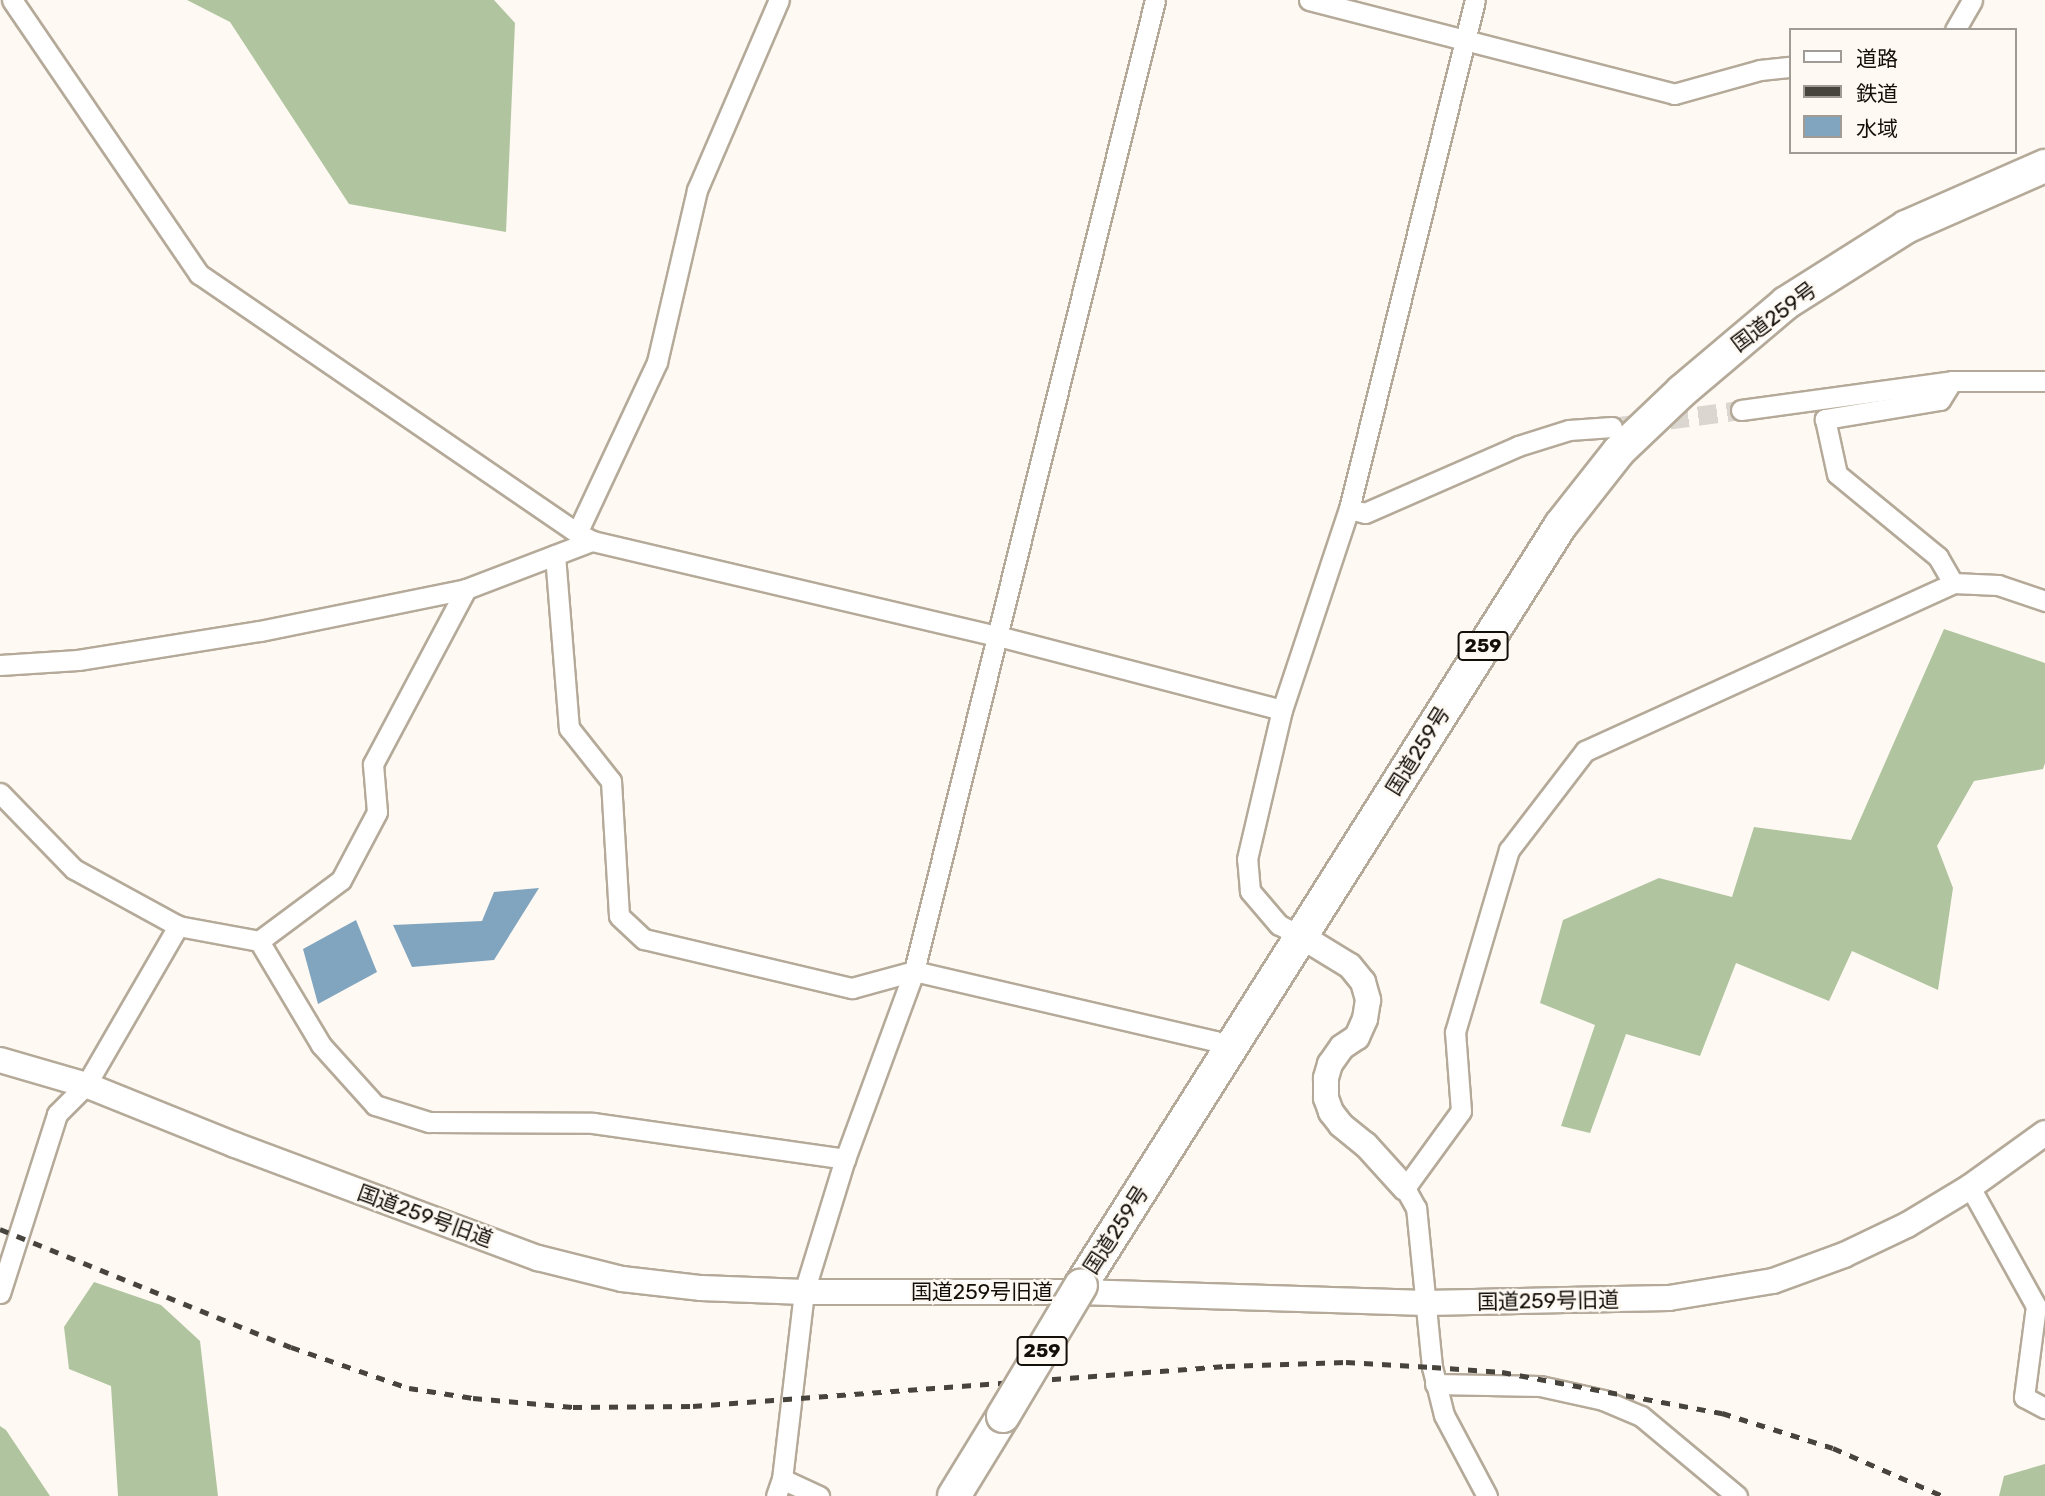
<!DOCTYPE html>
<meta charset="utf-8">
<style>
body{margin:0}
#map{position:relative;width:2045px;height:1496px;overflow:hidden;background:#fef9f2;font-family:Rubik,"Noto Sans JP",sans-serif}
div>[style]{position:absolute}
.forest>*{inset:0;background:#b0c49f}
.water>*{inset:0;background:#81a5bf}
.minor-tunnel>*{height:19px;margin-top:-9.5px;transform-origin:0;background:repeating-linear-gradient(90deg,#dbd6cf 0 19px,transparent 0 29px)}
.roads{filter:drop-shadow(2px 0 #b5aa99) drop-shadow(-2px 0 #b5aa99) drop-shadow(0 2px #b5aa99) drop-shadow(0 -2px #b5aa99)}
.minor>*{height:19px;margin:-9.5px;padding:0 9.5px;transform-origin:9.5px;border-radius:9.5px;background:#fff}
.tertiary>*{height:24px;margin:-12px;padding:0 12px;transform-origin:12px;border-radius:12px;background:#fff}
.trunk>*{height:32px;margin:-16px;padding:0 16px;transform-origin:16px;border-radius:16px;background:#fff}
.rail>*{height:5px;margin-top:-2.5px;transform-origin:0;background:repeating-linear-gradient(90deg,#47433d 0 9px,transparent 0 18px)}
.bridges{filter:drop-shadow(2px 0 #b5aa99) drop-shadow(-2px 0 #b5aa99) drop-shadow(0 2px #b5aa99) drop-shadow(0 -2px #b5aa99)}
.trunk-bridge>*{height:32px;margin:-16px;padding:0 16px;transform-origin:16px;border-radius:16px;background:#fff}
span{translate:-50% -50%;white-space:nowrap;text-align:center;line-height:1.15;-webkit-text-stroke:5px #fef9f2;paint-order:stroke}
.shield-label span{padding:2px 5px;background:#fef9f2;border:2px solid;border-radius:5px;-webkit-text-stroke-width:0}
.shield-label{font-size:19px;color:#130f09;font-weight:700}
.street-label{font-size:21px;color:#130f09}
.legend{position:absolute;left:1789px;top:28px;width:228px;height:126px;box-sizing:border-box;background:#fef9f2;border:2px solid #a09b95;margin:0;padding:9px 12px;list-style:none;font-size:21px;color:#130f09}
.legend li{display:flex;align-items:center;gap:14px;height:35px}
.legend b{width:35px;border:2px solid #a09b95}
</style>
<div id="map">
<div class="forest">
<div style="clip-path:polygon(187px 0,494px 0,515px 23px,506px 232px,349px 204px,230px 22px)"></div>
<div style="clip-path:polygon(1944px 629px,2045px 663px,2045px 763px,2043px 769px,1974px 781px,1937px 846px,1953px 888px,1938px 990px,1852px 951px,1829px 1001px,1736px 963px,1700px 1056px,1626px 1034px,1590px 1133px,1561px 1126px,1595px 1025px,1540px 1003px,1563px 920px,1659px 878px,1732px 897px,1754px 827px,1851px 840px)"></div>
<div style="clip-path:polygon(94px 1282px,161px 1305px,200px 1341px,218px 1496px,118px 1496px,111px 1386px,69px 1369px,64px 1327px)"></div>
<div style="clip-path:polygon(0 1426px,6px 1430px,50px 1496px,0 1496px)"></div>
<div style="clip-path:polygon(2045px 1464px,2045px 1496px,1999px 1496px,2004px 1476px)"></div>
</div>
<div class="water">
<div style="clip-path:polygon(539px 888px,494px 960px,412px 967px,393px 925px,482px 921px,494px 892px)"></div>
<div style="clip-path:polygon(356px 920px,377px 972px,318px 1004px,303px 949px)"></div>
</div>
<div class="minor-tunnel">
<div style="left:1612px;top:427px;width:130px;rotate:-7.5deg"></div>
</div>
<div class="roads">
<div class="minor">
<div style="left:12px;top:0;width:332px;rotate:55.7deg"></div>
<div style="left:199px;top:274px;width:458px;rotate:34.4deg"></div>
<div style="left:577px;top:533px;width:17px;rotate:28deg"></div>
<div style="left:592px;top:541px;width:417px;rotate:13.2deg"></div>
<div style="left:998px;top:636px;width:293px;rotate:14.6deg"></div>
<div style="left:1309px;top:0;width:377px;rotate:14.4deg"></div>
<div style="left:1674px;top:94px;width:89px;rotate:-15.6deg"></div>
<div style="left:1760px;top:70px;width:31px;rotate:-6deg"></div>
<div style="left:1955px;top:30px;width:34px;rotate:-60deg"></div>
<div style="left:1952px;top:381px;width:22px;rotate:122deg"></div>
<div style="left:1940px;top:400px;width:117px;rotate:170.6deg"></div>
<div style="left:1825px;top:419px;width:56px;rotate:77.7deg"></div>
<div style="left:1837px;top:474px;width:131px;rotate:39.4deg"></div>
<div style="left:1938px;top:557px;width:30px;rotate:60deg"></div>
<div style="left:1741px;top:410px;width:213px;rotate:-7.8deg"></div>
<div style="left:1952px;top:381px;width:93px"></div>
<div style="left:1349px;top:509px;width:16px;rotate:14deg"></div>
<div style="left:1365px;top:513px;width:167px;rotate:-23.6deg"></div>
<div style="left:1518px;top:446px;width:53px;rotate:-17.4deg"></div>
<div style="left:1569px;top:430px;width:43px;rotate:-4deg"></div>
<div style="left:577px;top:533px;width:189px;rotate:-64.9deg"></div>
<div style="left:657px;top:362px;width:177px;rotate:-76.9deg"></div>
<div style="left:697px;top:190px;width:207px;rotate:-66.7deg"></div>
<div style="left:555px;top:555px;width:174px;rotate:85.4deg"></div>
<div style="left:569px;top:728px;width:68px;rotate:51.6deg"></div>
<div style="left:611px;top:781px;width:135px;rotate:86.6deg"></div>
<div style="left:619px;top:916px;width:34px;rotate:43deg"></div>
<div style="left:644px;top:939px;width:214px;rotate:13.3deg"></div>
<div style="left:852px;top:988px;width:64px;rotate:-15.3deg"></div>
<div style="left:914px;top:971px;width:309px;rotate:13.1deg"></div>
<div style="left:1215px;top:1041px;width:19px;rotate:25deg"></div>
<div style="left:0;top:665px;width:78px;rotate:-3.7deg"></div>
<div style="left:78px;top:660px;width:184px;rotate:-9.1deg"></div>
<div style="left:260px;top:631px;width:210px;rotate:-11.5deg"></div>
<div style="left:466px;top:589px;width:135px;rotate:-20.9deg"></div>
<div style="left:0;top:793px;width:106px;rotate:45.8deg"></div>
<div style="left:74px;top:869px;width:119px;rotate:28.7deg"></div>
<div style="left:178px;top:926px;width:82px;rotate:10.5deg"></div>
<div style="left:259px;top:941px;width:102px;rotate:-36.6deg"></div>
<div style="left:341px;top:880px;width:77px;rotate:-62.1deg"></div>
<div style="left:377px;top:812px;width:48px;rotate:-94.8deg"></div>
<div style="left:373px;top:764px;width:198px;rotate:-62deg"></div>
<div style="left:1301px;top:936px;width:25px;rotate:-153deg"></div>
<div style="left:1279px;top:925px;width:45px;rotate:-130.5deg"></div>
<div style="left:1250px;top:891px;width:32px;rotate:-95deg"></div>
<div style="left:1247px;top:859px;width:153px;rotate:-76.8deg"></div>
<div style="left:1282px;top:710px;width:212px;rotate:-71.6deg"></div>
<div style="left:1349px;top:509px;width:524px;rotate:-76.1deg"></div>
<div style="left:259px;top:941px;width:121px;rotate:59.2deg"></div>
<div style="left:321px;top:1045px;width:81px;rotate:48deg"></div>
<div style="left:375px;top:1105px;width:57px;rotate:17.5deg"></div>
<div style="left:429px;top:1122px;width:164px;rotate:0.3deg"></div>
<div style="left:593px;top:1123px;width:255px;rotate:8.1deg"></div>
<div style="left:1970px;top:1187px;width:136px;rotate:61deg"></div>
<div style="left:2036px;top:1306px;width:92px;rotate:97.5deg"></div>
<div style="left:2024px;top:1397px;width:24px;rotate:28deg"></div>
<div style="left:0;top:1293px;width:188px;rotate:-72.3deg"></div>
<div style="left:57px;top:1114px;width:41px;rotate:-45deg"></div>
<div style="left:86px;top:1085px;width:184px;rotate:-59.9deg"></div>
<div style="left:1435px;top:1384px;width:105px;rotate:1.1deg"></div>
<div style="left:1540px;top:1386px;width:65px;rotate:12.5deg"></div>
<div style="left:1603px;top:1400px;width:41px;rotate:22.8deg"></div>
<div style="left:1641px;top:1416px;width:125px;rotate:39.8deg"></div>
<div style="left:782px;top:1479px;width:41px;rotate:24.7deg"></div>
<div style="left:776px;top:1496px;width:18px;rotate:-71deg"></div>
<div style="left:782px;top:1479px;width:188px;rotate:-83.3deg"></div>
<div style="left:804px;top:1292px;width:139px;rotate:-72.9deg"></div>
<div style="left:845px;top:1159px;width:200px;rotate:-69.8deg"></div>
<div style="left:914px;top:971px;width:1000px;rotate:-76.06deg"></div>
<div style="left:1487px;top:1496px;width:92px;rotate:-118deg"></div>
<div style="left:1444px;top:1415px;width:49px;rotate:-104deg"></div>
<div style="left:1432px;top:1367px;width:160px;rotate:-95.7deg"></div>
<div style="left:1416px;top:1208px;width:23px;rotate:-119deg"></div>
<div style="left:1405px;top:1188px;width:95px;rotate:-54deg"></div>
<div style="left:1461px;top:1111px;width:79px;rotate:-94.3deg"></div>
<div style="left:1455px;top:1032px;width:190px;rotate:-73.5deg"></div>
<div style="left:1509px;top:850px;width:125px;rotate:-52.5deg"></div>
<div style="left:1585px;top:751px;width:405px;rotate:-24.5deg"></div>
<div style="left:1953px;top:583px;width:45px;rotate:2.5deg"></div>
<div style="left:1998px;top:585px;width:50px;rotate:18.8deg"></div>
</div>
<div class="tertiary">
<div style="left:1301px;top:936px;width:57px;rotate:31.5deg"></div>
<div style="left:1350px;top:966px;width:21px;rotate:51deg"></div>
<div style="left:1363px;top:982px;width:19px;rotate:74deg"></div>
<div style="left:1368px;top:1000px;width:19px;rotate:99deg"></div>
<div style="left:1365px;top:1019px;width:20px;rotate:114deg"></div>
<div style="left:1357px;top:1037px;width:18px;rotate:146deg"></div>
<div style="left:1342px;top:1047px;width:21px;rotate:125deg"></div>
<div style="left:1330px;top:1064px;width:15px;rotate:106deg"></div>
<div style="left:1326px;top:1078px;width:20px;rotate:90deg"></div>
<div style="left:1326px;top:1098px;width:15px;rotate:70deg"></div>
<div style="left:1331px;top:1112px;width:16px;rotate:52deg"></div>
<div style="left:1341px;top:1125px;width:32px;rotate:39deg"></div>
<div style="left:1366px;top:1145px;width:58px;rotate:47.8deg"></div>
<div style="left:0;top:1060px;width:90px;rotate:16.2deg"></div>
<div style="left:86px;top:1085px;width:161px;rotate:21.9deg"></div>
<div style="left:235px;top:1145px;width:323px;rotate:20.5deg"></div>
<div style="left:538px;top:1258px;width:87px;rotate:14deg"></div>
<div style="left:622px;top:1279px;width:80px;rotate:6.5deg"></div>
<div style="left:701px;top:1288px;width:103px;rotate:2.2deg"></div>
<div style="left:804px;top:1292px;width:275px"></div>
<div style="left:1079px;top:1292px;width:347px;rotate:1.8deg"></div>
<div style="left:1426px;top:1303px;width:243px;rotate:-1.2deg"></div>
<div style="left:1669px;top:1298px;width:105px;rotate:-9.3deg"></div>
<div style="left:1773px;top:1281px;width:76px;rotate:-20.1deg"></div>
<div style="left:1844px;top:1255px;width:70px;rotate:-25.5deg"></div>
<div style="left:1907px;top:1225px;width:74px;rotate:-31.1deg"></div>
<div style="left:1970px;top:1187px;width:92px;rotate:-35.8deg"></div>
</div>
<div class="trunk">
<div style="left:1081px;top:1285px;width:898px;rotate:-57.74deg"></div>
<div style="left:1560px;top:526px;width:95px;rotate:-51.8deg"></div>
<div style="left:1619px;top:451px;width:87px;rotate:-43.6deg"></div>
<div style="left:1682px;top:391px;width:136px;rotate:-40.2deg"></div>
<div style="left:1786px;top:303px;width:142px;rotate:-32.3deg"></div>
<div style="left:1906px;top:227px;width:152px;rotate:-23.7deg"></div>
<div style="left:954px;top:1496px;width:94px;rotate:-58.5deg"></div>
</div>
</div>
<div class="rail">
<div style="left:0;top:1229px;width:314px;rotate:22.1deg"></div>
<div style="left:291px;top:1347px;width:125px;rotate:19.2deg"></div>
<div style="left:409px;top:1388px;width:65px;rotate:8.9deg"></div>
<div style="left:473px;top:1398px;width:100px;rotate:5.1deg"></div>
<div style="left:573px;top:1407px;width:120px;rotate:-0.5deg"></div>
<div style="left:693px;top:1406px;width:534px;rotate:-4.29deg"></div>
<div style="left:1226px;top:1366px;width:120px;rotate:-1.9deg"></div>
<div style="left:1346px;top:1362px;width:86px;rotate:3.3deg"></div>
<div style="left:1432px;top:1367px;width:70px;rotate:4.1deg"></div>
<div style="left:1502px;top:1372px;width:224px;rotate:10.6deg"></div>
<div style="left:1722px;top:1413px;width:116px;rotate:17.5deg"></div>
<div style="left:1833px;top:1448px;width:120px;rotate:23.6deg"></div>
</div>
<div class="bridges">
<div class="trunk-bridge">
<div style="left:1003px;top:1416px;width:152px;rotate:-59.2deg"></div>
</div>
</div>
<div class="shield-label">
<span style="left:1483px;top:646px">259</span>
<span style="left:1042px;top:1351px">259</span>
</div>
<div class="street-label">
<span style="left:1774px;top:317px;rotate:-37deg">国道259号</span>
<span style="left:1418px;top:751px;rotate:-58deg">国道259号</span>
<span style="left:425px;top:1216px;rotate:20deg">国道259号旧道</span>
<span style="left:1116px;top:1230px;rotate:-57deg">国道259号</span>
<span style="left:982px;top:1292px">国道259号旧道</span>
<span style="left:1548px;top:1301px;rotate:-1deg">国道259号旧道</span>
</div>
<ul class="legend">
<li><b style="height:9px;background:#fff"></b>道路</li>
<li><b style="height:9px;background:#47433d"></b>鉄道</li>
<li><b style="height:19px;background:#81a5bf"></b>水域</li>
</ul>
</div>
